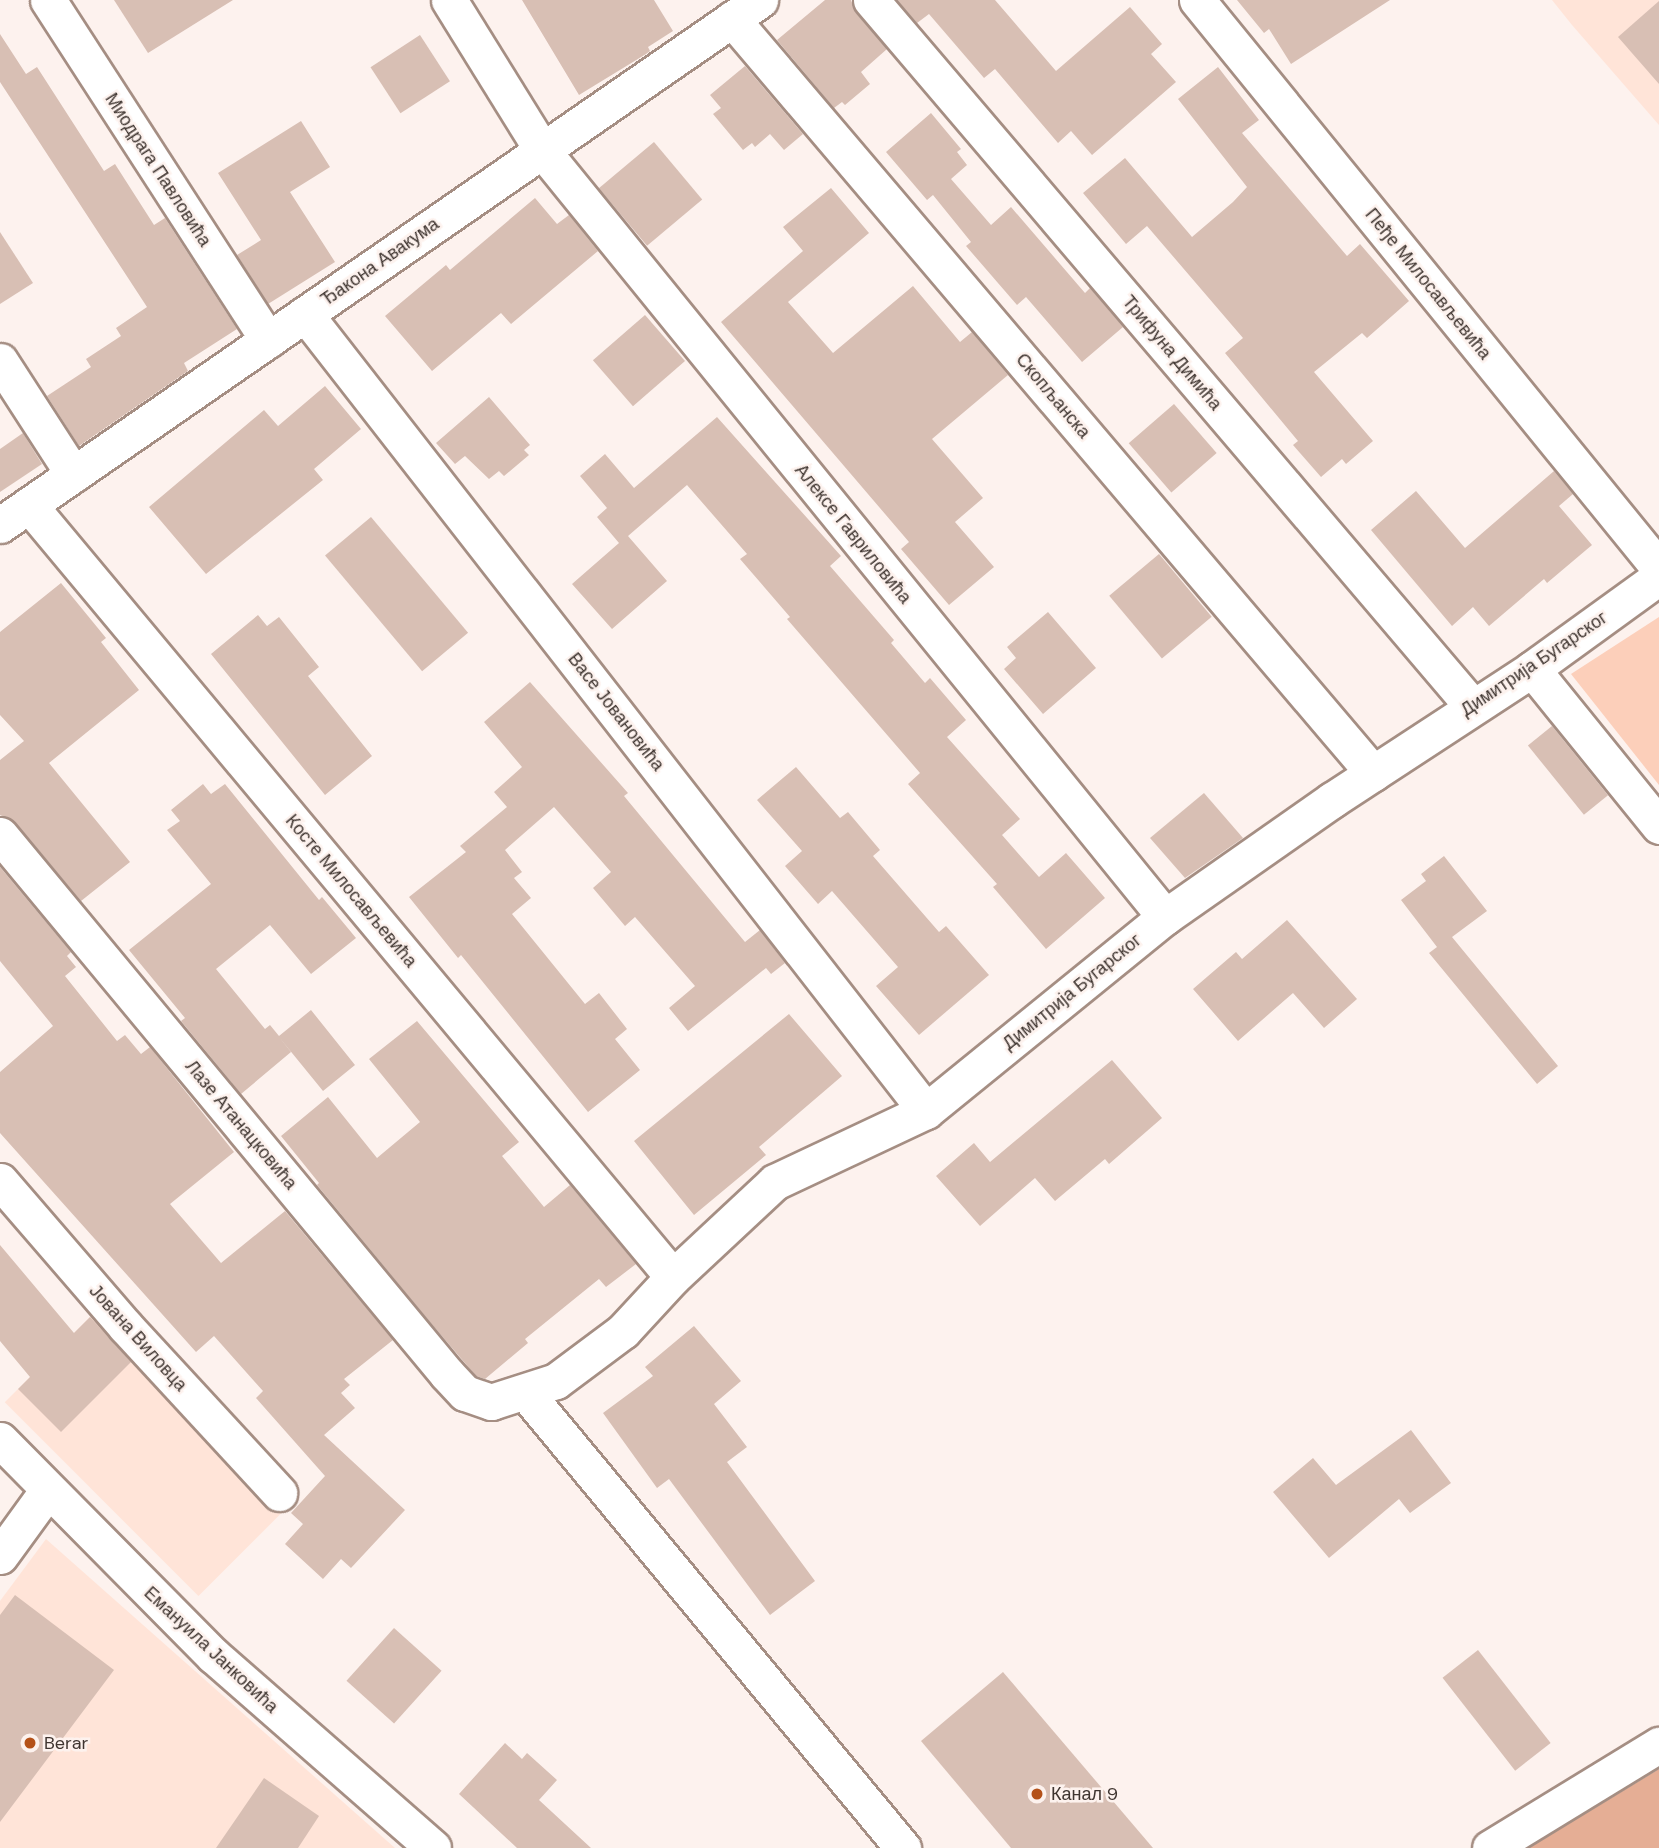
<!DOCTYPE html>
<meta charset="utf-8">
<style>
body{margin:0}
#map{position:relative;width:1659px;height:1848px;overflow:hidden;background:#fdf2ee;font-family:"DM Sans",sans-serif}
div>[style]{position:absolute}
.built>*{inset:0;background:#ffe4d8;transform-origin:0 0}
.green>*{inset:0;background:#fccfba}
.forest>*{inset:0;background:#e5ae95}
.building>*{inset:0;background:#d8bfb4;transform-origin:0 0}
.roads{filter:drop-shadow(2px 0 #a58e83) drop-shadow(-2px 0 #a58e83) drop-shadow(0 2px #a58e83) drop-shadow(0 -2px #a58e83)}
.minor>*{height:35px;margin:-17.5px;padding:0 17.5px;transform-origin:17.5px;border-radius:17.5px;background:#fff}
.dots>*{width:19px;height:19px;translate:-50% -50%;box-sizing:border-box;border:4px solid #fdf2ee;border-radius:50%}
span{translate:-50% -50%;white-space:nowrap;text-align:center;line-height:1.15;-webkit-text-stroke:5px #fdf2ee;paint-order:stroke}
.street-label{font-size:18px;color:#3f3530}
.poi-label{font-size:18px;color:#3f3530}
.left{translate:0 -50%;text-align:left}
</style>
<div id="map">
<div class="built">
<div style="clip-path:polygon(1552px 0,1659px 0,1659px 125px,1572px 25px)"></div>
<div style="left:91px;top:1316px;width:274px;height:122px;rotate:45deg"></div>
<div style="clip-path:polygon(46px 1539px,395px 1848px,0 1848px,0 1601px)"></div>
</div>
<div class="green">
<div style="clip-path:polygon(1659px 617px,1659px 785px,1571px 674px)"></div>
</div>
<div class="forest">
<div style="clip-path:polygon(1659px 1769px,1659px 1848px,1528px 1848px)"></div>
</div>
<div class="building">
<div style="clip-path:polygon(114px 0,233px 0,148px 53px)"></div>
<div style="clip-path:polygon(522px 0,654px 0,673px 31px,648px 47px,650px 51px,646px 54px,579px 95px)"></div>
<div style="clip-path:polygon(825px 0,851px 0,856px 13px,887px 49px,861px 72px,870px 84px,845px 105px,842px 102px,834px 108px,777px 40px)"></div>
<div style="clip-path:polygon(897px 0,995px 0,1056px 71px,1130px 7px,1162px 44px,1151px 54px,1176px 82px,1092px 155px,1071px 131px,1058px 143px,995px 69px,984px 78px,929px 14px,917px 23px)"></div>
<div style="clip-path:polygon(1237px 0,1390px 0,1291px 64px,1269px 29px,1264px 33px)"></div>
<div style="clip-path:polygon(1659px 1px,1659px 84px,1618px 37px)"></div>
<div style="clip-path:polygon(0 34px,26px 74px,37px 67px,104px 171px,115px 164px,154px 225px,165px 218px,237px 329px,184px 363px,188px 371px,79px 446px,47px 396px,91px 367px,86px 359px,121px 336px,116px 328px,147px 307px,0 82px)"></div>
<div style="left:420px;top:35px;width:55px;height:59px;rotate:57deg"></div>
<div style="clip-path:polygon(745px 66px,803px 134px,784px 150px,770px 134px,755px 147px,752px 143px,743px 150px,713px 114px,721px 108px,710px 95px)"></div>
<div style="clip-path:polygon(1218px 67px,1259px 120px,1242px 133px,1347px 256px,1360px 244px,1409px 301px,1367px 338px,1362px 333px,1314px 372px,1373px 441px,1346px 464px,1342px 459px,1321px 477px,1293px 445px,1298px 441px,1225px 353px,1243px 338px,1147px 226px,1126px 244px,1083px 193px,1125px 158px,1192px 237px,1233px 202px,1247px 187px,1178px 99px)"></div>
<div style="clip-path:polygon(931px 113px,961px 149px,957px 152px,967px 165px,951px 179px,991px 225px,1011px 207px,1085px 293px,1090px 288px,1123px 327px,1082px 362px,1026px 297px,1017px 305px,966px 246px,971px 242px,933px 195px,927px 200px,886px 152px)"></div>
<div style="clip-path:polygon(301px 121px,330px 167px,290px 192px,335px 262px,268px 304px,237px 255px,261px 240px,218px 173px)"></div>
<div style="left:654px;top:142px;width:75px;height:72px;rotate:50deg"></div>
<div style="clip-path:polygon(831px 188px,869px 233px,788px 302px,833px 353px,913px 286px,960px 342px,972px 332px,1008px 375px,932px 439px,983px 498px,955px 522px,994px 567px,949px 605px,901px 549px,909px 542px,721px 322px,803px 251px,783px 227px)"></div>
<div style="clip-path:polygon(535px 198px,557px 224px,569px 215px,598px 251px,511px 324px,501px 313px,432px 371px,385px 316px,446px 265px,450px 270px)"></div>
<div style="clip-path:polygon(0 232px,33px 283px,0 304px)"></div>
<div style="left:645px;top:315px;width:61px;height:69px;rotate:49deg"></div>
<div style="clip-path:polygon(325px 386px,361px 429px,314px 469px,323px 480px,206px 574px,149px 507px,264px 410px,278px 426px)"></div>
<div style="clip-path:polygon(489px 397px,530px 445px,524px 450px,529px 455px,504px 476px,499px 471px,489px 479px,465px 456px,455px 464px,436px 443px)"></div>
<div style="left:1174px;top:404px;width:65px;height:60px;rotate:49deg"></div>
<div style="clip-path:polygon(717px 417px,841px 556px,830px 566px,894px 640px,891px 643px,925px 683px,930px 678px,966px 720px,947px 737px,1020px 819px,1002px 835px,1039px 877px,1066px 853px,1105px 898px,1046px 949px,993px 887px,997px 884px,908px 784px,920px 773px,787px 619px,790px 617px,740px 559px,747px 554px,687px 485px,628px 536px,667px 581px,612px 629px,572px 584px,619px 543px,597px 517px,607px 508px,580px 476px,605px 454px,634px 488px)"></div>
<div style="clip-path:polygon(23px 433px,42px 464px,0 492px,0 449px)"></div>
<div style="clip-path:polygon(1554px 471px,1573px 494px,1559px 506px,1592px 545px,1547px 583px,1544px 579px,1489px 626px,1473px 607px,1452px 626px,1371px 530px,1416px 491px,1465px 548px)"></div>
<div style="left:371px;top:517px;width:151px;height:60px;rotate:50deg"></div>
<div style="left:1159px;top:554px;width:82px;height:65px;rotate:50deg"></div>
<div style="clip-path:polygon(61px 583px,106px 638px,101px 642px,139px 690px,49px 763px,130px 862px,81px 901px,15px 822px,0 815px,0 760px,24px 741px,0 715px,0 632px)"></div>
<div style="clip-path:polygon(1048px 612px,1096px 668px,1043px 714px,1004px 669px,1016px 658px,1007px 647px)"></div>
<div style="clip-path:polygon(258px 615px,267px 626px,279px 617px,319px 667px,308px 676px,372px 756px,325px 795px,211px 654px)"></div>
<div style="clip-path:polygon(530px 682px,628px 793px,624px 796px,745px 942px,760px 930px,785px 963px,771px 974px,766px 968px,688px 1031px,669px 1008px,695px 986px,635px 917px,625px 926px,593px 888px,611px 872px,554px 807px,505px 850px,522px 872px,514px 878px,531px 898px,512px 914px,585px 1004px,599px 993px,627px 1029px,615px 1039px,640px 1070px,588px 1112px,461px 955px,458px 958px,409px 897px,466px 852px,460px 846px,507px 807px,494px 792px,522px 767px,484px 722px)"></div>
<div style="left:1552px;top:726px;width:89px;height:31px;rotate:51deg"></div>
<div style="clip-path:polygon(796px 767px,840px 818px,848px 812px,880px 850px,873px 856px,939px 932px,946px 926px,989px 975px,919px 1035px,876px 986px,898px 967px,832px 891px,818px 904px,785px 866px,802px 851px,757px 800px)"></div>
<div style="clip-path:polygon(203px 784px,211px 794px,225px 784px,319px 900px,322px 897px,356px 938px,311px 974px,270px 925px,216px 969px,265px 1029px,270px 1025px,279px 1036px,311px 1010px,355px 1065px,323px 1091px,279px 1037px,291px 1052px,241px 1094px,181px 1021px,185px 1018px,129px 950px,211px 884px,167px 830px,180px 821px,171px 810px)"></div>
<div style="clip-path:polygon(1204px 793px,1243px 838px,1185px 878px,1150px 838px)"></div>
<div style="clip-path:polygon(1444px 856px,1487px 911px,1452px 937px,1558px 1066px,1537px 1084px,1429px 953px,1437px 947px,1401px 900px,1426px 881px,1421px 874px)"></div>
<div style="clip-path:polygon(0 867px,71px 952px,67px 956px,76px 967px,65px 976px,117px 1041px,125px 1035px,141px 1054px,150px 1047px,234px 1152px,170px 1204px,221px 1263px,285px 1211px,393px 1340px,344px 1379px,350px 1385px,341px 1393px,355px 1408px,324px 1435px,405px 1510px,351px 1568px,341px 1559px,323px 1579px,285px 1544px,303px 1524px,291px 1513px,325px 1476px,256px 1398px,263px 1391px,214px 1336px,196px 1352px,0 1133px,0 1072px,53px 1026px,0 961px)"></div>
<div style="clip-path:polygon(1287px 920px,1357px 999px,1324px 1028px,1293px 993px,1238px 1041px,1193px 989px,1236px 952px,1242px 959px)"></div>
<div style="clip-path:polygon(789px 1014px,842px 1076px,759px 1147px,766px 1155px,694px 1215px,634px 1141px)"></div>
<div style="clip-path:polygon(417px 1021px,519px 1142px,502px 1156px,544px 1207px,570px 1185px,636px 1264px,606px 1287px,599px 1279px,525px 1339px,528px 1343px,485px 1379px,476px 1376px,424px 1315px,317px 1185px,319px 1183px,281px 1136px,328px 1097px,377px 1158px,420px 1122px,369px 1059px)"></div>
<div style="clip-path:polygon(1112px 1060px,1162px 1118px,1109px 1164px,1105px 1159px,1055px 1201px,1035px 1178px,980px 1226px,936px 1176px,974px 1143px,990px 1162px)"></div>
<div style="clip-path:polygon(0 1245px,74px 1333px,90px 1317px,131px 1362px,61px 1432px,18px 1389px,30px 1377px,0 1341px)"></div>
<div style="clip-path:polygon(694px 1326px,741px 1381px,714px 1404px,747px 1447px,727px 1462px,815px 1581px,770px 1615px,669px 1479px,657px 1488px,603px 1413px,653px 1376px,645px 1367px)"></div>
<div style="clip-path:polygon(1411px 1430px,1451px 1483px,1410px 1513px,1399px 1499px,1329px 1558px,1273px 1492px,1313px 1458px,1336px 1485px)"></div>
<div style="clip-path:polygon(15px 1595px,114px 1670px,0 1822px,0 1615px)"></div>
<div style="left:394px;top:1628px;width:64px;height:71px;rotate:42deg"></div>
<div style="left:1478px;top:1650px;width:118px;height:45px;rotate:52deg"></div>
<div style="clip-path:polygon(1003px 1672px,1153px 1848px,1011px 1848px,921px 1741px)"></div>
<div style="clip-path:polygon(505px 1743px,522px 1759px,527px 1753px,557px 1780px,539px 1800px,591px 1848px,517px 1848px,459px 1794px)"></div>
<div style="clip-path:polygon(264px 1778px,319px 1816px,298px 1848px,216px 1848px)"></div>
</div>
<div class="roads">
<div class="minor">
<div style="left:48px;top:0;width:405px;rotate:57.1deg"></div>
<div style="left:449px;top:0;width:176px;rotate:58.2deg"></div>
<div style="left:542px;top:150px;width:988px;rotate:50.91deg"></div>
<div style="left:871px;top:0;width:927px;rotate:49.59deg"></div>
<div style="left:1197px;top:0;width:732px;rotate:50.88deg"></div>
<div style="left:732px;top:19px;width:990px;rotate:49.63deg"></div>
<div style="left:305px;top:314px;width:1010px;rotate:52.08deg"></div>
<div style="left:0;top:361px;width:135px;rotate:57.1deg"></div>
<div style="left:29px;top:505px;width:1005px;rotate:50.17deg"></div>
<div style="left:0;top:525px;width:924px;rotate:-34.64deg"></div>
<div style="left:1532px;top:669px;width:202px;rotate:51deg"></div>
<div style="left:0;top:835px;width:700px;rotate:50.33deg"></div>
<div style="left:447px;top:1374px;width:26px;rotate:47deg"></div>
<div style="left:465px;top:1393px;width:28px;rotate:19deg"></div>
<div style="left:491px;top:1402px;width:68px;rotate:-17.9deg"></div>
<div style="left:556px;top:1381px;width:84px;rotate:-36.7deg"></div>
<div style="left:623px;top:1331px;width:74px;rotate:-47.2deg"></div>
<div style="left:673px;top:1277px;width:139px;rotate:-43deg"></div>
<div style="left:775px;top:1182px;width:167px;rotate:-25.2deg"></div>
<div style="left:926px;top:1111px;width:308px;rotate:-39.1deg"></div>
<div style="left:1165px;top:917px;width:204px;rotate:-35deg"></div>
<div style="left:1332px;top:800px;width:239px;rotate:-33.2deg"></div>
<div style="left:1532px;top:669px;width:157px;rotate:-35.9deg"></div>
<div style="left:0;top:1181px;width:193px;rotate:49.2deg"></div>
<div style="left:126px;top:1327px;width:226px;rotate:47.3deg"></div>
<div style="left:526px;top:1393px;width:591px;rotate:50.36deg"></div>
<div style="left:0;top:1440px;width:304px;rotate:45.3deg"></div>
<div style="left:214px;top:1656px;width:291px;rotate:41.2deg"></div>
<div style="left:0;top:1556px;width:82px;rotate:-54deg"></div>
<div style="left:1490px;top:1848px;width:198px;rotate:-31.4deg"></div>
</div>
</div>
<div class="dots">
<div style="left:30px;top:1743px;background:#b45118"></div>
<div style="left:1037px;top:1794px;background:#b45118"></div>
</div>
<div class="street-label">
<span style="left:158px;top:170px;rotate:57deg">Миодрага Павловића</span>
<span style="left:380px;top:262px;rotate:-35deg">Ђакона Авакума</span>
<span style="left:1428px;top:284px;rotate:51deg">Пеђе Милосављевића</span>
<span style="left:1172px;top:353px;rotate:50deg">Трифуна Димића</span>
<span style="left:1053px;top:396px;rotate:50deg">Скопљанска</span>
<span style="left:853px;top:534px;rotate:51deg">Алексе Гавриловића</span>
<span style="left:1534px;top:664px;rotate:-34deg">Димитрија Бугарског</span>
<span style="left:616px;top:712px;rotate:52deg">Васе Јовановића</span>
<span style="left:351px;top:891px;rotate:50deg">Косте Милосављевића</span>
<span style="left:1072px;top:992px;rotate:-39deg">Димитрија Бугарског</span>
<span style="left:241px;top:1125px;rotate:50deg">Лазе Атанацковића</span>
<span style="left:138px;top:1338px;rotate:48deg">Јована Виловца</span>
<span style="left:211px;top:1650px;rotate:43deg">Емануила Јанковића</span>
</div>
<div class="poi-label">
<span class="left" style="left:44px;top:1743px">Berar</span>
<span class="left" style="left:1051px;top:1794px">Канал 9</span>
</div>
</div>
